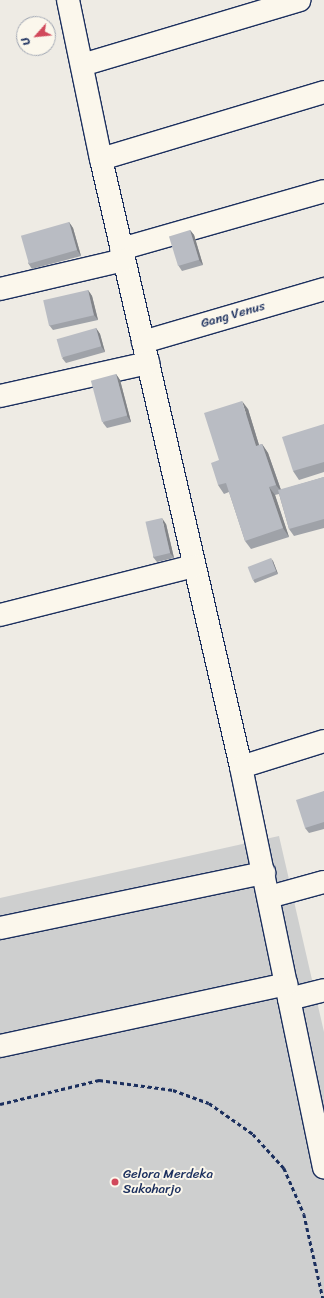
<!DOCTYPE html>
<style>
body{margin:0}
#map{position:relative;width:324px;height:1298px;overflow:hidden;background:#eeebe4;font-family:Sriracha,sans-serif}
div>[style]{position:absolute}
.green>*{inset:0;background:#cecfcf}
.path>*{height:2.5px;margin-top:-1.25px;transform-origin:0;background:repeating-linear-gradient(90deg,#1b2f5e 0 4px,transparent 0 7px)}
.roads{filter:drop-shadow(1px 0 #1b2f5e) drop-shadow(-1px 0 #1b2f5e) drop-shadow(0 1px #1b2f5e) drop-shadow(0 -1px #1b2f5e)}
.minor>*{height:22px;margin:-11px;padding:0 11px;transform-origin:11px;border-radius:11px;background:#fbf7ec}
.wall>*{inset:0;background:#9fa2a8}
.shaded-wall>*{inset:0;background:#828488}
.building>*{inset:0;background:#b9bcc3;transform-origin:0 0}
.dots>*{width:11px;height:11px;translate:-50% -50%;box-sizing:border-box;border:2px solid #fbf7ec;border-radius:50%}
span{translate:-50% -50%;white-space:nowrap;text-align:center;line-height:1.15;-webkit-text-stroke:4px #fbf7ec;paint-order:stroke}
.street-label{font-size:13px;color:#1b2f5e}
.poi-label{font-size:13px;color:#1b2f5e}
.left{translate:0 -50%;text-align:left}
.north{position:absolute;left:16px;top:16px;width:40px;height:40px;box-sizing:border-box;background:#fbf7ec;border:1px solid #a1a7b3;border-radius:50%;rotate:243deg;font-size:11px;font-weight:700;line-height:16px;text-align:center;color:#1b2f5e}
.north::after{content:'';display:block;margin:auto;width:14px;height:18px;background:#d1495b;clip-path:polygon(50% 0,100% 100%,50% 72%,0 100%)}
</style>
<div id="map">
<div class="green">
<div style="clip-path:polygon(279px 836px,324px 1032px,324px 1298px,0 1298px,0 898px)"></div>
</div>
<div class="path">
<div style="left:0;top:1104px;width:102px;rotate:-13.6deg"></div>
<div style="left:99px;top:1080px;width:75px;rotate:7.7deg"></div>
<div style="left:173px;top:1090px;width:38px;rotate:20deg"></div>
<div style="left:209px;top:1103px;width:54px;rotate:35.2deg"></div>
<div style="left:253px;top:1134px;width:46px;rotate:47.6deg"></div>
<div style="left:284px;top:1168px;width:50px;rotate:66.5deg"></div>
<div style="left:304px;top:1214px;width:86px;rotate:77.3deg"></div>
</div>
<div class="roads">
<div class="minor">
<div style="left:68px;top:0;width:162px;rotate:78.3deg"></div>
<div style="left:101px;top:159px;width:624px;rotate:77.03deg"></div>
<div style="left:241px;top:767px;width:409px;rotate:78.3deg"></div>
<div style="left:82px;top:65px;width:227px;rotate:-16.6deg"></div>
<div style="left:101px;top:159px;width:233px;rotate:-16.7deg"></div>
<div style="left:121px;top:249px;width:211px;rotate:-15.9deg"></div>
<div style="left:0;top:289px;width:127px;rotate:-13.2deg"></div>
<div style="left:143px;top:342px;width:189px;rotate:-16.3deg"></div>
<div style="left:0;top:396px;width:152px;rotate:-12.6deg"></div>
<div style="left:0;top:615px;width:200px;rotate:-14.2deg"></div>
<div style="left:241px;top:767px;width:87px;rotate:-17.4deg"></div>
<div style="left:269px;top:897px;width:57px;rotate:-15.3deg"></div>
<div style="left:0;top:928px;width:270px;rotate:-11.8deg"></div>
<div style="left:289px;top:999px;width:36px;rotate:-14deg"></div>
<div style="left:0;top:1046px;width:293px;rotate:-12.2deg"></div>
</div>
</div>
<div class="wall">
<div style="clip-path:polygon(69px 222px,73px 228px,81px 256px,32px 269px,28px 263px)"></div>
<div style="clip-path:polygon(190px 230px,194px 235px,203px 265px,182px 271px,178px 265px)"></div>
<div style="clip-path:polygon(88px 290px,92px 296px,98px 320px,53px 330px,49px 325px)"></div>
<div style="clip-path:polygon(96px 328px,100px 334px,105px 352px,66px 363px,62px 358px)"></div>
<div style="clip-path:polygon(116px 374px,120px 380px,131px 422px,107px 428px,103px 423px)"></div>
<div style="clip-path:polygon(248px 409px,259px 445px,262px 444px,268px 453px,281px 490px,324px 477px,324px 528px,294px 536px,289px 529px,279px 494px,275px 495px,289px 537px,251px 549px,245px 541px,229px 492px,224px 494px,218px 485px,219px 460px)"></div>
<div style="clip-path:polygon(324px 424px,324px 472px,299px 480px,293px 471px)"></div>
<div style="clip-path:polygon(166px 524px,174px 558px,157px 562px,153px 557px)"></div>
<div style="clip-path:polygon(273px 561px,278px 574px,255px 583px,253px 580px)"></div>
<div style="clip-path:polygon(324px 791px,324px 829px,309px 833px,305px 828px)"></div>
</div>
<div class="shaded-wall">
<div style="clip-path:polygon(69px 222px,73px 228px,81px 256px,77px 250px)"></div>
<div style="clip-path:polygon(190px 230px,194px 235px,203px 265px,199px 260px)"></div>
<div style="clip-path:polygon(88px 290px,92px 296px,98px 320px,94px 315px)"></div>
<div style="clip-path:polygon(96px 328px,100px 334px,105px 352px,101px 346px)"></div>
<div style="clip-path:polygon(116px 374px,120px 380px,131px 422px,127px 416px)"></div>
<div style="clip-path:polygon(242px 401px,248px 409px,262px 455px,256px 446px)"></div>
<div style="clip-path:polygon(262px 444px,268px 453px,282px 493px,276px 485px)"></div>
<div style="clip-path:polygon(269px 487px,275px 495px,289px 537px,283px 528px)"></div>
<div style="clip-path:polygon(162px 518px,166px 524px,174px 558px,170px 553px)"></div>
<div style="clip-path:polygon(271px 558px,273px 561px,278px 574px,276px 571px)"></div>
</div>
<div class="building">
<div style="left:69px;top:222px;width:29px;height:50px;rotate:74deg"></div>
<div style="left:190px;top:230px;width:31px;height:22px;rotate:73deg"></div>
<div style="left:88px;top:290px;width:26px;height:46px;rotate:77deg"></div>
<div style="left:96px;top:328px;width:19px;height:41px;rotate:74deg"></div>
<div style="left:116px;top:374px;width:43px;height:26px;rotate:75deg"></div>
<div style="clip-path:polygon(242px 401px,256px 446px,262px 444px,276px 485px,269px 487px,283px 528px,245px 541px,226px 483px,218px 485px,211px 463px,219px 460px,204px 413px)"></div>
<div style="clip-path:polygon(324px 424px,324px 462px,293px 471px,282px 437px)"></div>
<div style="clip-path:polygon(324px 477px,324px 519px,289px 529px,278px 490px)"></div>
<div style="left:162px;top:518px;width:36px;height:17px;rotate:77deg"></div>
<div style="left:271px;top:558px;width:14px;height:25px;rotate:69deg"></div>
<div style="clip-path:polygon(324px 791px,324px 822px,305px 828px,296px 800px)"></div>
</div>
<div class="dots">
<div style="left:115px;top:1182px;background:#d1495b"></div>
</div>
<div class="street-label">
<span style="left:233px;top:315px;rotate:-16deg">Gang Venus</span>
</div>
<div class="poi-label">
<span class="left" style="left:123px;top:1182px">Gelora Merdeka<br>Sukoharjo</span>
</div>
<div class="north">U</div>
</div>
